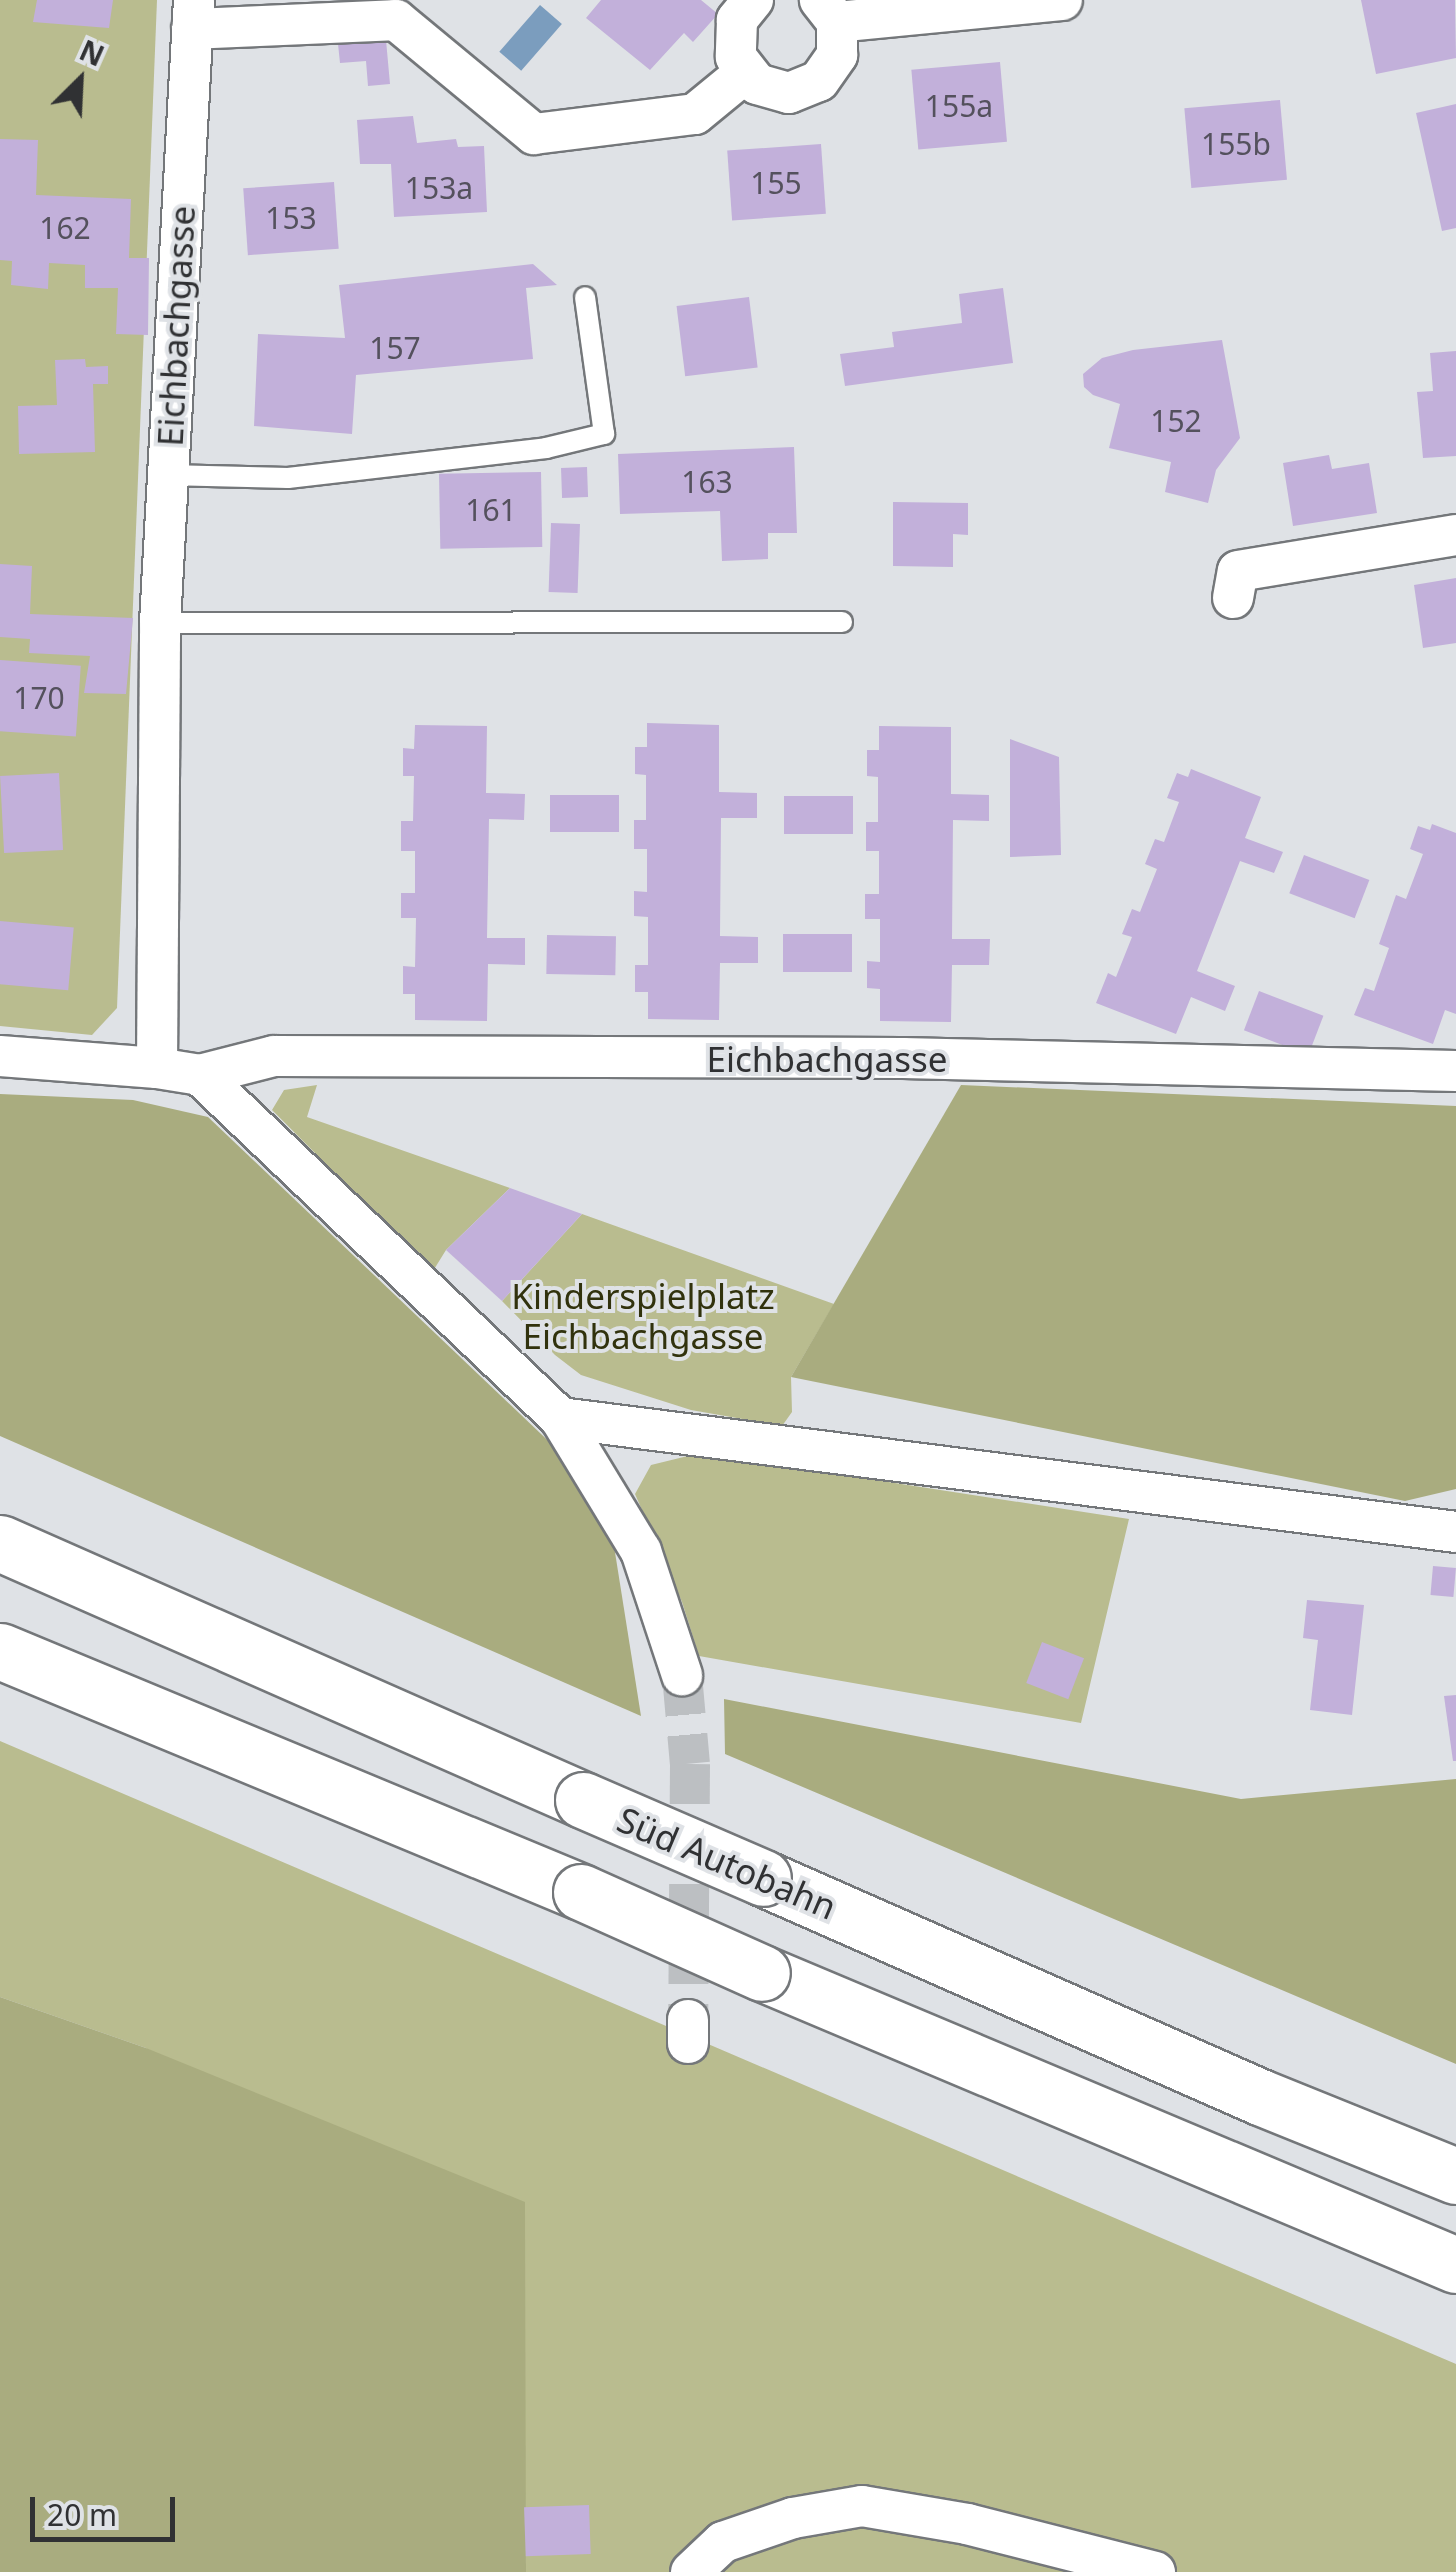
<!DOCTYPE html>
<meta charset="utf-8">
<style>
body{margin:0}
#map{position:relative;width:1456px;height:2572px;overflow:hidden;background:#dfe2e6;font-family:"Noto Sans",sans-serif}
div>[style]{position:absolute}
.green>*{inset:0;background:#b9bc8f}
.forest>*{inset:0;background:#a9ac7f}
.water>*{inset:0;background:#7b9dbe;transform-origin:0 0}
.building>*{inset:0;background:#c2b0da;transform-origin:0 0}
.minor-tunnel>*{height:40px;margin-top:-20px;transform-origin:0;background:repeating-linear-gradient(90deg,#bcbfc2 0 40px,transparent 0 60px)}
.roads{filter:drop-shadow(2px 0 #74777a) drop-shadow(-2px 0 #74777a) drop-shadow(0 2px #74777a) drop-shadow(0 -2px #74777a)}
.service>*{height:20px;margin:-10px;padding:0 10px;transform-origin:10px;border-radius:10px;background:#fff}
.minor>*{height:40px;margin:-20px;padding:0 20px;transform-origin:20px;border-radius:20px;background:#fff}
.motorway>*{height:55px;margin:-27.5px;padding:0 27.5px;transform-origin:27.5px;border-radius:27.5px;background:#fff}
.bridges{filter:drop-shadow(2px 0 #74777a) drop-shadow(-2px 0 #74777a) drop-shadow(0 2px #74777a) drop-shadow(0 -2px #74777a)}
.motorway-bridge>*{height:55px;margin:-27.5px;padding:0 27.5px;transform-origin:27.5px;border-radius:27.5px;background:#fff}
span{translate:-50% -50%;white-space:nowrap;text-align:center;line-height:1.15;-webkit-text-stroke:8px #dfe2e6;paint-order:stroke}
.number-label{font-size:30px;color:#54515d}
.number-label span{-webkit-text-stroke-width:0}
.street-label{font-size:35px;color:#303133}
.park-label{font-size:35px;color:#31320d}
.north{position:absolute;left:30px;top:30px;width:100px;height:100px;-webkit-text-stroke:8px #dfe2e6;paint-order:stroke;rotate:24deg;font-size:28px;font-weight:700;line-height:40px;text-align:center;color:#303133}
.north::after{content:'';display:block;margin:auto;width:35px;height:45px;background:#303133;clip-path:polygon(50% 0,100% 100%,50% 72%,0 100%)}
.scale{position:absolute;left:30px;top:2497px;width:145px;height:45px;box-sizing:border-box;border:5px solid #303133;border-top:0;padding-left:12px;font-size:30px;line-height:35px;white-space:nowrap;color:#303133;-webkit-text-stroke:8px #dfe2e6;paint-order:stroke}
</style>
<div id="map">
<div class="green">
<div style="clip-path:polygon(0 0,157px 0,117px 1008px,92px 1035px,0 1026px)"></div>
<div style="clip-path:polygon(317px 1085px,307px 1117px,510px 1188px,446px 1250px,433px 1271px,272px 1110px,284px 1090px)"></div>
<div style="clip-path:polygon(582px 1214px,834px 1304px,791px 1377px,792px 1412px,782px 1426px,691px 1410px,581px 1375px,555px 1355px,502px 1301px)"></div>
<div style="clip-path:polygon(700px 1453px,1129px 1519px,1081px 1723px,699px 1656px,682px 1602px,635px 1494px,651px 1465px)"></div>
<div style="clip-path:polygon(0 1741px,1456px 2364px,1456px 2572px,526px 2572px,525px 2492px,146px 2048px,0 1997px)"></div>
</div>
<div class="forest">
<div style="clip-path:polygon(961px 1085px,1456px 1106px,1456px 1489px,1405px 1501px,791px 1377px)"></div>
<div style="clip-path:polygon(0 1094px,133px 1100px,208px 1117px,561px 1453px,614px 1546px,641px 1716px,0 1436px)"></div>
<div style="clip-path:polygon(724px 1699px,1241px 1799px,1456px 1779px,1456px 2064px,725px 1754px)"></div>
<div style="clip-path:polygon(0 1997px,146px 2048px,525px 2202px,526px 2572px,0 2572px)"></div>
</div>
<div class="water">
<div style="left:540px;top:5px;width:29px;height:62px;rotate:41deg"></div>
</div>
<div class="building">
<div style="clip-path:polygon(37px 0,113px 0,109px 28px,33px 22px)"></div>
<div style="clip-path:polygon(601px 0,701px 0,718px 14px,693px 42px,684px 33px,650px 70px,586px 18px)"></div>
<div style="clip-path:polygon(1361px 0,1455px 0,1456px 58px,1376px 74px)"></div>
<div style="clip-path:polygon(386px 40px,390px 84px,368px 86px,366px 61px,340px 63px,338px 44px)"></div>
<div style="left:1000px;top:62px;width:80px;height:89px;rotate:85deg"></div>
<div style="left:1280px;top:100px;width:80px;height:96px;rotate:85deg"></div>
<div style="clip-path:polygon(1456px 104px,1456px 228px,1442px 231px,1416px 113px)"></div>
<div style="clip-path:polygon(413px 116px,417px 143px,456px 139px,458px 147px,484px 146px,487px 212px,394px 217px,391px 164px,360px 164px,357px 120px)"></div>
<div style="clip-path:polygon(0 139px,38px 140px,36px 195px,131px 199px,129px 258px,149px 258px,148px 335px,116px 334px,118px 288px,85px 288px,85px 265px,49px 263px,48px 289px,11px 285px,12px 261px,0 260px)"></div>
<div style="left:821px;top:144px;width:70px;height:94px;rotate:86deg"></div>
<div style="left:334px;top:182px;width:67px;height:91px;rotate:86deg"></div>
<div style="clip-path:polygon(533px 264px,557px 285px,526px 288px,533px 359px,356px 375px,352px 434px,254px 426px,258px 334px,345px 338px,339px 285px)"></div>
<div style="clip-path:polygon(1003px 288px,1013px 363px,845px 386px,840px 354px,894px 347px,892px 332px,962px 323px,959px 294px)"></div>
<div style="left:749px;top:297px;width:71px;height:73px;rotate:83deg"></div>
<div style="clip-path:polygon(1222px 340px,1240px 438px,1216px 470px,1208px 503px,1165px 492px,1171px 462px,1109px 448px,1120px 404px,1093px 395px,1084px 387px,1083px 374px,1102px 358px,1133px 350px)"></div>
<div style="clip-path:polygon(1456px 351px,1456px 456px,1423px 458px,1417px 392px,1433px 391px,1430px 353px)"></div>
<div style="clip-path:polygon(85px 359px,86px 367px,108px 366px,108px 384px,93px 384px,95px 452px,19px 454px,18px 406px,57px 405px,55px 360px)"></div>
<div style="clip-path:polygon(794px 447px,797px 533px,768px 533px,768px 559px,722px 561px,720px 511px,620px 514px,618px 454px)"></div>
<div style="clip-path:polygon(1329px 455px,1332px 469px,1369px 463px,1377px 513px,1293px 526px,1283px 463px)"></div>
<div style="left:587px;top:467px;width:30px;height:26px;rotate:88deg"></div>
<div style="left:541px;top:472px;width:75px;height:102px;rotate:89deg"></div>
<div style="clip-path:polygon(893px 502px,968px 503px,968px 535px,953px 534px,953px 567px,893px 566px)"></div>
<div style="left:551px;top:523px;width:29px;height:69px;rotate:2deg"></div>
<div style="clip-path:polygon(0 564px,32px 566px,30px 614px,133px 618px,126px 694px,84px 693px,90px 656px,29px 653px,30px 639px,0 637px)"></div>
<div style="clip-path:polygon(1456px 578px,1456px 643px,1423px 648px,1414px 585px)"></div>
<div style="left:0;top:660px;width:81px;height:71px;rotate:4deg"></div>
<div style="clip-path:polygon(647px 723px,719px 725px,719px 792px,757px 793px,757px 818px,721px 818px,720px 936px,758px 937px,758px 963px,720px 963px,719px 1020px,648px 1019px,648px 992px,635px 992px,635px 965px,648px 965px,648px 917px,634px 916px,634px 891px,647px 892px,647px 849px,634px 849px,634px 820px,646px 820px,646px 775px,635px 774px,635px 747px,647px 747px)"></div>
<div style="clip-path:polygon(415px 725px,487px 726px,486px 793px,525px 794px,524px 820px,489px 819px,487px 938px,525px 938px,525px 965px,488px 964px,487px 1021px,415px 1020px,415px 994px,403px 994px,403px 966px,415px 967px,416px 918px,401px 918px,401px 893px,415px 893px,415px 851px,401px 851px,401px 821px,413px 821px,414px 776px,403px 776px,403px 748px,414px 749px)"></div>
<div style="clip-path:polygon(879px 726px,951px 727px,951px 794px,989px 795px,989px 821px,953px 820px,952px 939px,990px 939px,989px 965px,952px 965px,951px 1022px,880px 1021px,880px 989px,867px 988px,867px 961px,880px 962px,880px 919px,865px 919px,865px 894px,879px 894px,879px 851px,866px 851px,866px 822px,878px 822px,878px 777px,867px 776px,867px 750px,879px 750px)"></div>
<div style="clip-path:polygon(1010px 739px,1059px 757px,1061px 855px,1010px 857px)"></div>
<div style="clip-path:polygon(1191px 769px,1261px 797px,1245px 838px,1283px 852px,1274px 873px,1240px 861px,1197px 971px,1235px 986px,1225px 1011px,1191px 997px,1176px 1034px,1096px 1003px,1108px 973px,1116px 977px,1132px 937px,1122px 934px,1132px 909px,1140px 912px,1157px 869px,1145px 864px,1155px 839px,1164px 842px,1179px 802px,1167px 798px,1177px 773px,1188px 777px)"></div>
<div style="left:59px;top:773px;width:77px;height:59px;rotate:87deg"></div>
<div style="left:550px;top:795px;width:69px;height:37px"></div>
<div style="left:784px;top:796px;width:69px;height:38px"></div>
<div style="clip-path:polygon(1432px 824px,1456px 833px,1456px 1014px,1445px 1010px,1433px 1044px,1354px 1015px,1365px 988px,1374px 991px,1389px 948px,1379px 944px,1396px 895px,1406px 899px,1423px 854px,1410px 849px,1418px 826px,1430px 830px)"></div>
<div style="left:1304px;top:855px;width:70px;height:41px;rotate:21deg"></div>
<div style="left:0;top:921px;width:74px;height:63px;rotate:5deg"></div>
<div style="left:783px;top:934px;width:69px;height:38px"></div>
<div style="left:547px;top:935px;width:69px;height:39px;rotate:1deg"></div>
<div style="left:1259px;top:991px;width:69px;height:42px;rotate:21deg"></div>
<div style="clip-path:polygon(510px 1188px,582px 1214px,502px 1301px,446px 1250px)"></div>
<div style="left:1433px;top:1566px;width:23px;height:29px;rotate:5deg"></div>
<div style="clip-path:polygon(1307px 1600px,1364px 1605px,1352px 1715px,1310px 1710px,1318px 1640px,1303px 1638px)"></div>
<div style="left:1042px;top:1642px;width:45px;height:44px;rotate:21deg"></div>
<div style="clip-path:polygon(1456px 1695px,1456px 1761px,1453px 1761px,1444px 1696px)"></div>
<div style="left:589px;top:2505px;width:49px;height:65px;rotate:88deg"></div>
</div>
<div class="minor-tunnel">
<div style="left:682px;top:1675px;width:89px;rotate:84.9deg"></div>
<div style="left:690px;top:1764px;width:256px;rotate:90.4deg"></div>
</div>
<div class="roads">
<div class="service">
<div style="left:167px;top:475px;width:121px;rotate:1.4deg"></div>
<div style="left:288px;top:478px;width:260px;rotate:-6.6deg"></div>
<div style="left:546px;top:448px;width:60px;rotate:-13.6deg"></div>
<div style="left:604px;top:434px;width:138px;rotate:-97.9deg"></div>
<div style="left:160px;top:623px;width:682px;rotate:-0.08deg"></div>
</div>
<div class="minor">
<div style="left:753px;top:0;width:26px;rotate:129deg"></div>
<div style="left:737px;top:20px;width:37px;rotate:92deg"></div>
<div style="left:736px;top:57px;width:34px;rotate:52deg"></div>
<div style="left:757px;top:84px;width:33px;rotate:16deg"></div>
<div style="left:789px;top:93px;width:32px;rotate:-22deg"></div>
<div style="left:819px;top:81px;width:32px;rotate:-55deg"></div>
<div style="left:837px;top:55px;width:33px;rotate:-90deg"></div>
<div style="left:837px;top:22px;width:28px;rotate:-128deg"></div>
<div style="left:837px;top:22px;width:226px;rotate:-5.6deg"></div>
<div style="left:192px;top:29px;width:204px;rotate:-2.5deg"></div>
<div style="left:396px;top:20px;width:179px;rotate:39.6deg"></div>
<div style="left:534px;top:134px;width:162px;rotate:-7.1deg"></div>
<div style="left:695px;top:114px;width:65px;rotate:-39.4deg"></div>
<div style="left:1233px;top:598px;width:27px;rotate:-80deg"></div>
<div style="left:1238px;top:571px;width:221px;rotate:-9.4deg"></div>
<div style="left:0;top:1056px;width:157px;rotate:4.4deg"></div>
<div style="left:157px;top:1068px;width:44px;rotate:9.2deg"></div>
<div style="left:200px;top:1075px;width:497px;rotate:43.6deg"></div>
<div style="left:560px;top:1418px;width:156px;rotate:58.7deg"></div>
<div style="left:641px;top:1551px;width:131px;rotate:71.7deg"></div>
<div style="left:157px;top:1068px;width:445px;rotate:-89.6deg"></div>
<div style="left:160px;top:623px;width:624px;rotate:-86.88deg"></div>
<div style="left:200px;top:1075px;width:76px;rotate:-14.4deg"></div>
<div style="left:274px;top:1056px;width:629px;rotate:0.18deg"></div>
<div style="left:903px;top:1058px;width:553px;rotate:1.35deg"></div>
<div style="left:560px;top:1418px;width:903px;rotate:7.25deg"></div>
<div style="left:688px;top:2020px;width:23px;rotate:90deg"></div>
<div style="left:691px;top:2572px;width:44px;rotate:-43.2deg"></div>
<div style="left:723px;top:2542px;width:74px;rotate:-18.9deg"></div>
<div style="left:793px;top:2518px;width:70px;rotate:-9.9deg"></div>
<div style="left:862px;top:2506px;width:107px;rotate:9.7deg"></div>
<div style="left:967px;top:2524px;width:194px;rotate:14.3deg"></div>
</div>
<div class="motorway">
<div style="left:0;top:1543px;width:637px;rotate:23.79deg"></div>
<div style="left:0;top:1651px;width:629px;rotate:22.53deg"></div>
<div style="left:763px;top:1878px;width:543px;rotate:23.78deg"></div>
<div style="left:1260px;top:2097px;width:211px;rotate:22deg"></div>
<div style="left:762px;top:1973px;width:753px;rotate:22.82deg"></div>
</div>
</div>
<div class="bridges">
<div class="motorway-bridge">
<div style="left:583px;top:1800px;width:196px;rotate:23.4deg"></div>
<div style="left:581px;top:1892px;width:198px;rotate:24.1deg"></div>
</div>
</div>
<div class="number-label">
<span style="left:959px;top:106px">155a</span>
<span style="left:1236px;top:144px">155b</span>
<span style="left:776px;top:183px">155</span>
<span style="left:439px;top:188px">153a</span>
<span style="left:291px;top:218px">153</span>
<span style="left:65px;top:228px">162</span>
<span style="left:395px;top:348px">157</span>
<span style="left:1176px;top:421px">152</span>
<span style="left:707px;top:482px">163</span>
<span style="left:491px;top:510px">161</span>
<span style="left:39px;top:698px">170</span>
</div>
<div class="street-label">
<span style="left:176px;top:326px;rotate:-87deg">Eichbachgasse</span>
<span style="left:827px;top:1059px">Eichbachgasse</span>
<span style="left:727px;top:1863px;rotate:23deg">Süd Autobahn</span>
</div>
<div class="park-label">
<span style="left:643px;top:1316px">Kinderspielplatz<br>Eichbachgasse</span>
</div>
<div class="north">N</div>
<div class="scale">20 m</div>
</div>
